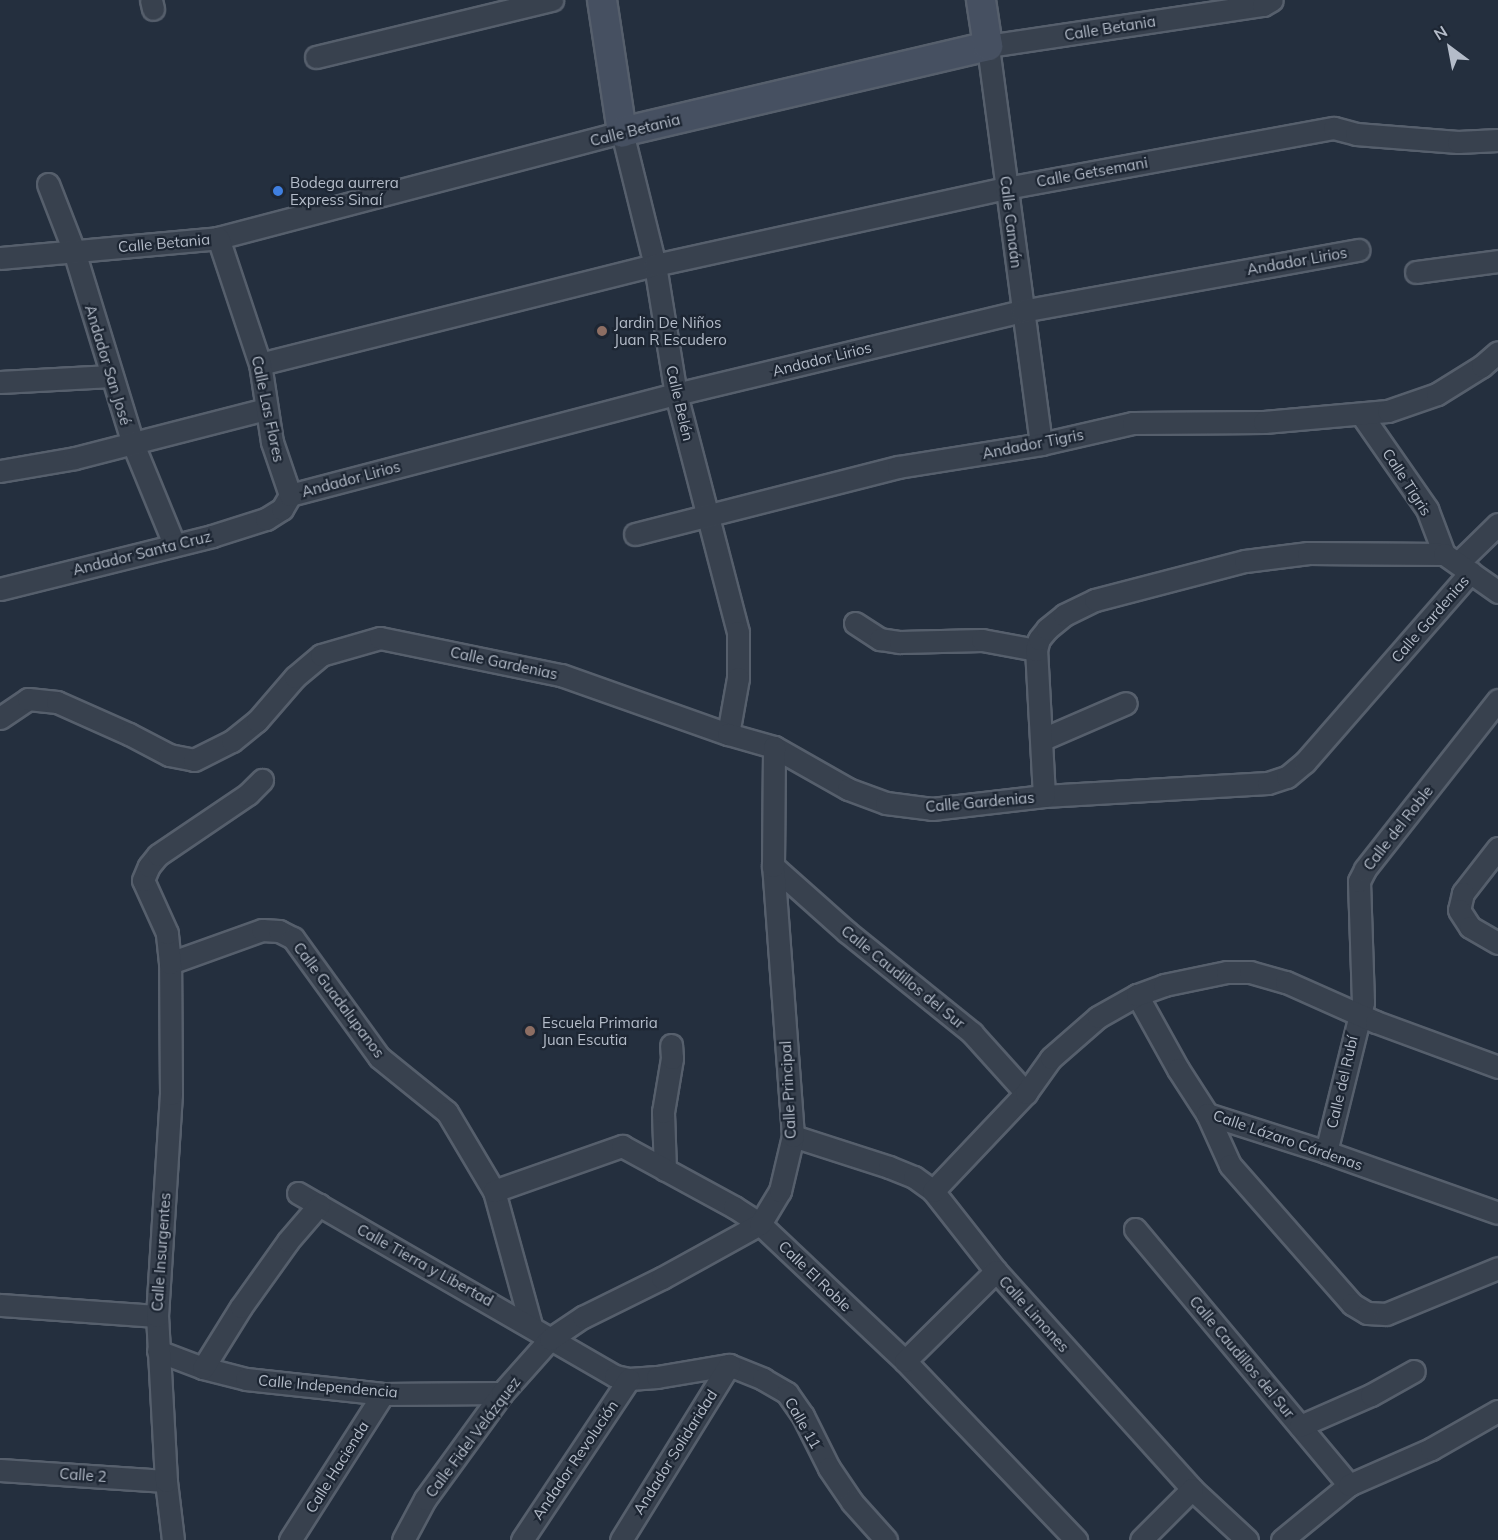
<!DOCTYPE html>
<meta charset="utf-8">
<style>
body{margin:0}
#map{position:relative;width:1498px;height:1540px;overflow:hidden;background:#242f3e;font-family:Mulish,sans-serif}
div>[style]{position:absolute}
.roads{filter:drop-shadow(2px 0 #565f6c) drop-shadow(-2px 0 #565f6c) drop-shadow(0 2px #565f6c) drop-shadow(0 -2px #565f6c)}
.street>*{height:21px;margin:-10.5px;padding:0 10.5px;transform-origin:10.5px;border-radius:10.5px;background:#38414e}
.secondary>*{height:28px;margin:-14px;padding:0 14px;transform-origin:14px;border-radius:14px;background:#465061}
.dots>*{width:16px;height:16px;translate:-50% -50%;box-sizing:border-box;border:3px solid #1d2633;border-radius:50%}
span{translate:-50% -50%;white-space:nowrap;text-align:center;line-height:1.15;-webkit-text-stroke:4.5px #1d2633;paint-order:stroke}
.street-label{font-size:15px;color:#b4bcc9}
.poi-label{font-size:15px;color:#b4bcc9}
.left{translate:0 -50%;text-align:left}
.north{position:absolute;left:1420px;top:18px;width:60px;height:60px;-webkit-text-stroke:4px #1d2633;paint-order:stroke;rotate:328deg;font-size:16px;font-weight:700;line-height:24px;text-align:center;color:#b4bcc9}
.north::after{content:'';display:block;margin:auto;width:21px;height:27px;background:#b4bcc9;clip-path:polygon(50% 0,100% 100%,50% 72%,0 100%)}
</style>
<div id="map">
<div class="roads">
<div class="street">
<div style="left:151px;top:0;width:9px;rotate:77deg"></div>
<div style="left:316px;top:57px;width:243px;rotate:-13.6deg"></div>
<div style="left:48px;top:184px;width:72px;rotate:68.8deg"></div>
<div style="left:74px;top:251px;width:202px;rotate:73deg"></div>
<div style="left:133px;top:444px;width:108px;rotate:67.7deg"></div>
<div style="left:0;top:258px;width:219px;rotate:-5.2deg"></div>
<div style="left:218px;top:238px;width:418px;rotate:-14.7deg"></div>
<div style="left:622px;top:132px;width:137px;rotate:76.1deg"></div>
<div style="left:655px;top:265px;width:131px;rotate:80.8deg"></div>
<div style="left:676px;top:394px;width:246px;rotate:75.4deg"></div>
<div style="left:738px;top:632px;width:46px;rotate:90deg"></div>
<div style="left:738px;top:678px;width:57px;rotate:100.1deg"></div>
<div style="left:1416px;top:272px;width:83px;rotate:-7.6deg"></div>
<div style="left:260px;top:364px;width:407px;rotate:-14.1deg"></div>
<div style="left:655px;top:265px;width:359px;rotate:-12.4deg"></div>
<div style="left:1006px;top:188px;width:333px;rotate:-10.4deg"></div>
<div style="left:1334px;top:128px;width:23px;rotate:15deg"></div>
<div style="left:1356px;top:134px;width:102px;rotate:4.5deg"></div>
<div style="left:1458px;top:142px;width:40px;rotate:-2.9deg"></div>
<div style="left:0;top:382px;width:111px;rotate:-3.1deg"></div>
<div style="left:1361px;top:414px;width:116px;rotate:55.2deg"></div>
<div style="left:1427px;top:509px;width:48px;rotate:69.3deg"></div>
<div style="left:1041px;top:444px;width:402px;rotate:-97.6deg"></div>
<div style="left:988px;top:46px;width:278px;rotate:-8.5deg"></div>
<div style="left:1263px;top:5px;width:10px;rotate:-29deg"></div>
<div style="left:0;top:471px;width:76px;rotate:-9.8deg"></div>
<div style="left:75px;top:458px;width:197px;rotate:-14.4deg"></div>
<div style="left:290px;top:495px;width:399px;rotate:-14.7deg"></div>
<div style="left:676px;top:394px;width:356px;rotate:-13.5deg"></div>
<div style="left:1022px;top:311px;width:342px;rotate:-10.3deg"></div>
<div style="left:635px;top:534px;width:271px;rotate:-14.3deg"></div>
<div style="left:898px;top:467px;width:145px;rotate:-9.1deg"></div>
<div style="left:1041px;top:444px;width:94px;rotate:-12.9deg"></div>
<div style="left:1133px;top:423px;width:131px;rotate:-0.4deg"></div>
<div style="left:1264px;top:422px;width:124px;rotate:-5.1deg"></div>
<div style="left:1388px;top:411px;width:52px;rotate:-19.1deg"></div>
<div style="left:1437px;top:394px;width:53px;rotate:-31.9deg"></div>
<div style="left:1482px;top:366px;width:21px;rotate:-41deg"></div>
<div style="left:1458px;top:563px;width:56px;rotate:-44.3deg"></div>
<div style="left:0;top:589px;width:219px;rotate:-14deg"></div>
<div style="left:212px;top:536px;width:57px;rotate:-17.5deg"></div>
<div style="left:266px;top:519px;width:19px;rotate:-32deg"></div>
<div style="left:282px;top:509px;width:16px;rotate:-60deg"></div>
<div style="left:290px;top:495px;width:56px;rotate:-108.8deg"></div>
<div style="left:272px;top:442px;width:79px;rotate:-98.7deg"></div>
<div style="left:260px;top:364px;width:133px;rotate:-108.4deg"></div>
<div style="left:855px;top:623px;width:30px;rotate:33deg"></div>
<div style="left:880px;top:639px;width:20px;rotate:9deg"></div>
<div style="left:900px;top:642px;width:82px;rotate:-1.4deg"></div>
<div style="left:982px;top:640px;width:55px;rotate:10.5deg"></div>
<div style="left:0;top:718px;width:34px;rotate:-34deg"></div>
<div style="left:28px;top:699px;width:29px;rotate:6deg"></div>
<div style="left:57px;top:702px;width:79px;rotate:24deg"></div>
<div style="left:129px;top:734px;width:45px;rotate:27.7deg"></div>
<div style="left:169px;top:755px;width:25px;rotate:11deg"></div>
<div style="left:194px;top:760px;width:42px;rotate:-26.6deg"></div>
<div style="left:232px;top:741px;width:32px;rotate:-39deg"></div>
<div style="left:257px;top:721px;width:58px;rotate:-49.2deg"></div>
<div style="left:295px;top:677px;width:34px;rotate:-40deg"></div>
<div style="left:321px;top:655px;width:61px;rotate:-16.1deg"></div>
<div style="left:380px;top:638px;width:185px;rotate:11.6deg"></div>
<div style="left:561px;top:675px;width:177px;rotate:19.5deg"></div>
<div style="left:728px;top:734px;width:48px;rotate:15.8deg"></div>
<div style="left:774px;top:747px;width:85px;rotate:29.6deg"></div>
<div style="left:848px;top:789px;width:40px;rotate:20.2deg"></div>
<div style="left:886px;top:803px;width:46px;rotate:7.4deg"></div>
<div style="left:932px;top:809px;width:113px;rotate:-6.6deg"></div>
<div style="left:1044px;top:796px;width:224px;rotate:-3.3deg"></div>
<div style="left:1268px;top:783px;width:20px;rotate:-18deg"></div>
<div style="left:1287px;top:777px;width:23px;rotate:-40deg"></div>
<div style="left:1305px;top:762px;width:252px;rotate:-48.9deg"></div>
<div style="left:1043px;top:739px;width:90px;rotate:-23.4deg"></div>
<div style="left:1044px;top:796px;width:146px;rotate:-93.1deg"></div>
<div style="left:1036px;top:650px;width:11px;rotate:-75deg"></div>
<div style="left:1039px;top:639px;width:13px;rotate:-51deg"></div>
<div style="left:1047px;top:629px;width:22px;rotate:-39deg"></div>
<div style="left:1064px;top:615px;width:34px;rotate:-26deg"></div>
<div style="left:1095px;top:600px;width:155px;rotate:-14.6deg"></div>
<div style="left:1245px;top:561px;width:64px;rotate:-7.2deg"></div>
<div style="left:1308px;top:553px;width:136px;rotate:0.4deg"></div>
<div style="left:1444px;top:554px;width:66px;rotate:35.1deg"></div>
<div style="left:1498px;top:848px;width:57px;rotate:127.9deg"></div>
<div style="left:1463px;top:893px;width:17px;rotate:103deg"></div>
<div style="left:1459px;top:910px;width:20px;rotate:57deg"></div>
<div style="left:1470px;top:927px;width:32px;rotate:30deg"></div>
<div style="left:773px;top:866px;width:99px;rotate:41.7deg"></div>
<div style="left:847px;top:932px;width:161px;rotate:38.9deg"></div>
<div style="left:972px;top:1033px;width:81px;rotate:48deg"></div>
<div style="left:170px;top:963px;width:98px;rotate:-19.7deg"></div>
<div style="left:262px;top:930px;width:17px;rotate:3deg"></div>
<div style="left:279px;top:931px;width:16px;rotate:27deg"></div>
<div style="left:293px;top:938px;width:147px;rotate:54.1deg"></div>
<div style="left:379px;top:1057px;width:87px;rotate:39deg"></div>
<div style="left:447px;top:1112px;width:92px;rotate:59.3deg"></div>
<div style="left:494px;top:1191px;width:139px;rotate:74.6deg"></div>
<div style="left:1137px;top:995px;width:85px;rotate:61deg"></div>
<div style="left:1178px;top:1069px;width:54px;rotate:57.2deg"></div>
<div style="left:1207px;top:1114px;width:125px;rotate:17.7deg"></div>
<div style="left:1326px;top:1152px;width:182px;rotate:19.5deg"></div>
<div style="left:1207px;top:1114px;width:56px;rotate:65.7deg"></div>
<div style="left:1230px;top:1165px;width:185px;rotate:48.7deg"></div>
<div style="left:1352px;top:1304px;width:17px;rotate:31deg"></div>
<div style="left:1367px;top:1313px;width:19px;rotate:3deg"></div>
<div style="left:1386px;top:1314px;width:121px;rotate:-22.3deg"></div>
<div style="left:793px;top:1136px;width:101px;rotate:17.9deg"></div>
<div style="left:889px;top:1167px;width:27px;rotate:22deg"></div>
<div style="left:914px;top:1177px;width:24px;rotate:36deg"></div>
<div style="left:933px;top:1191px;width:102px;rotate:51.8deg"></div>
<div style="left:996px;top:1271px;width:293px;rotate:48deg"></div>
<div style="left:1192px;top:1489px;width:75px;rotate:42.8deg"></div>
<div style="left:1326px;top:1152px;width:154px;rotate:-76.1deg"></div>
<div style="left:1363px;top:1002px;width:121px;rotate:-91.9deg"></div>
<div style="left:1359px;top:881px;width:13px;rotate:-63deg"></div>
<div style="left:1365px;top:869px;width:215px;rotate:-51.8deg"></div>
<div style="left:665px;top:1170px;width:58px;rotate:-92deg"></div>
<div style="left:663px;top:1112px;width:55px;rotate:-80.5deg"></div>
<div style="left:672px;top:1058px;width:13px;rotate:-94deg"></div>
<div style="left:494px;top:1191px;width:136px;rotate:-19.4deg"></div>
<div style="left:622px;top:1146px;width:128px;rotate:28.6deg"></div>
<div style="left:734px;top:1207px;width:31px;rotate:33deg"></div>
<div style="left:760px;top:1224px;width:199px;rotate:43.4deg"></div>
<div style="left:905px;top:1361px;width:248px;rotate:46.3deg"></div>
<div style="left:933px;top:1191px;width:135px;rotate:-46.5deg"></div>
<div style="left:1026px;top:1093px;width:43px;rotate:-54.5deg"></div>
<div style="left:1051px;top:1058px;width:62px;rotate:-41.1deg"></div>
<div style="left:1098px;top:1017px;width:45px;rotate:-29.4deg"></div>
<div style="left:1137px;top:995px;width:29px;rotate:-20deg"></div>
<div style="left:1164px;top:985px;width:64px;rotate:-11.7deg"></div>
<div style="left:1227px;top:972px;width:23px"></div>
<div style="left:1250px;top:972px;width:37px;rotate:16deg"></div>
<div style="left:1286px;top:982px;width:98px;rotate:24deg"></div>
<div style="left:1376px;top:1022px;width:130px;rotate:20.2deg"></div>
<div style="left:298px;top:1193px;width:366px;rotate:30deg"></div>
<div style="left:615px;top:1376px;width:14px;rotate:12deg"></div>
<div style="left:629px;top:1379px;width:28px;rotate:-4deg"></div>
<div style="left:657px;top:1377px;width:73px;rotate:-9.5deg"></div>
<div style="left:729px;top:1365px;width:37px;rotate:22deg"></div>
<div style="left:763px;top:1379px;width:28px;rotate:30deg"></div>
<div style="left:787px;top:1393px;width:28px;rotate:55deg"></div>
<div style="left:803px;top:1416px;width:58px;rotate:63.4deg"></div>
<div style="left:829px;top:1468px;width:41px;rotate:55.9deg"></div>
<div style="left:852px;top:1502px;width:51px;rotate:48.2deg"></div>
<div style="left:1135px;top:1229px;width:334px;rotate:50.1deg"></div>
<div style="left:0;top:1305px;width:157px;rotate:4deg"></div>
<div style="left:158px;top:1351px;width:48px;rotate:20.7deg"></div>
<div style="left:203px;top:1368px;width:44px;rotate:14.3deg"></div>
<div style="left:246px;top:1379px;width:138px;rotate:6.2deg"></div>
<div style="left:383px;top:1394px;width:119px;rotate:-0.5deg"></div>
<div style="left:905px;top:1361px;width:128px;rotate:-44.7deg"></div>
<div style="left:203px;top:1368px;width:72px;rotate:-58.1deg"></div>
<div style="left:241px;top:1307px;width:81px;rotate:-54.5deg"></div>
<div style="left:288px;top:1241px;width:48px;rotate:-49.3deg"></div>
<div style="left:1300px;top:1426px;width:77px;rotate:-23.6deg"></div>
<div style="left:1371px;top:1395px;width:49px;rotate:-29.2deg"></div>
<div style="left:0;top:1470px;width:166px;rotate:3.8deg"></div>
<div style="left:173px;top:1540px;width:59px;rotate:-96.8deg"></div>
<div style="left:166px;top:1481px;width:165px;rotate:-93.1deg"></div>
<div style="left:157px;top:1316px;width:222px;rotate:-86.4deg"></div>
<div style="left:171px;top:1094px;width:131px;rotate:-90.4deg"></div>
<div style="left:170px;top:963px;width:30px;rotate:-96deg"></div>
<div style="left:167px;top:933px;width:58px;rotate:-114.4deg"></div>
<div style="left:143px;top:880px;width:15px;rotate:-67deg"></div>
<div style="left:149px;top:866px;width:14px;rotate:-51deg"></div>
<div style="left:158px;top:855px;width:109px;rotate:-34.1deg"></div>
<div style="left:248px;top:794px;width:20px;rotate:-45deg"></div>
<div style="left:290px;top:1540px;width:173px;rotate:-57.5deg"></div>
<div style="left:403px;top:1540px;width:47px;rotate:-61.8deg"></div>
<div style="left:425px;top:1499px;width:131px;rotate:-54deg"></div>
<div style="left:502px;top:1393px;width:72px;rotate:-48.4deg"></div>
<div style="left:550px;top:1339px;width:40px;rotate:-34deg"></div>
<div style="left:583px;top:1317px;width:88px;rotate:-26.3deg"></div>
<div style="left:662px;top:1278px;width:112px;rotate:-28.9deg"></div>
<div style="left:760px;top:1224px;width:39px;rotate:-59deg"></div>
<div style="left:780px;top:1191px;width:57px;rotate:-76.7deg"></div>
<div style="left:793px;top:1136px;width:271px;rotate:-94.2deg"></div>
<div style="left:773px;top:866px;width:119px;rotate:-89.5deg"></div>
<div style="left:522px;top:1540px;width:193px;rotate:-56.4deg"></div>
<div style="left:621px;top:1540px;width:206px;rotate:-58.3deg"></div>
<div style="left:1141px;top:1540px;width:72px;rotate:-45deg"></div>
<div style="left:1282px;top:1540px;width:87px;rotate:-39.4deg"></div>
<div style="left:1349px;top:1485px;width:90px;rotate:-23.7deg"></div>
<div style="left:1431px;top:1449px;width:77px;rotate:-29.6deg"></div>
</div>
<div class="secondary">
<div style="left:602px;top:0;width:134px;rotate:81.4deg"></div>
<div style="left:622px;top:132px;width:376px;rotate:-13.2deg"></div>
<div style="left:988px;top:46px;width:47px;rotate:-98.7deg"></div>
</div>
</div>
<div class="dots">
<div style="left:278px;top:191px;background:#3f7fe0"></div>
<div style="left:602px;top:331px;background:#8d6e63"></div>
<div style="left:530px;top:1031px;background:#8d6e63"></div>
</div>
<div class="street-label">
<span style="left:1110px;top:28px;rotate:-9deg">Calle Betania</span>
<span style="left:635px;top:130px;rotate:-14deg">Calle Betania</span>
<span style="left:1092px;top:172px;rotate:-10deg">Calle Getsemani</span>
<span style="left:1011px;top:222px;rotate:83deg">Calle Canaán</span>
<span style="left:164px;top:243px;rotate:-5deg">Calle Betania</span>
<span style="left:1297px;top:261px;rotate:-10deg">Andador Lirios</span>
<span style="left:822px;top:359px;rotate:-14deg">Andador Lirios</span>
<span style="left:108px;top:365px;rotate:73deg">Andador San José</span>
<span style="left:680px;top:403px;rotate:77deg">Calle Belén</span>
<span style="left:268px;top:409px;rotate:78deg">Calle Las Flores</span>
<span style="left:1033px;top:444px;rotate:-11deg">Andador Tigris</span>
<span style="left:351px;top:479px;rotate:-15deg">Andador Lirios</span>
<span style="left:1407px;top:482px;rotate:57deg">Calle Tigris</span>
<span style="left:142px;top:553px;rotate:-14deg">Andador Santa Cruz</span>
<span style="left:1430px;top:619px;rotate:-49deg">Calle Gardenias</span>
<span style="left:504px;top:663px;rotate:12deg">Calle Gardenias</span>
<span style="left:980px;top:802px;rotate:-5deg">Calle Gardenias</span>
<span style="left:1398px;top:828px;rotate:-52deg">Calle del Roble</span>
<span style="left:903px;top:977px;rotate:39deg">Calle Caudillos del Sur</span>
<span style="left:339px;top:1000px;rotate:53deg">Calle Guadalupanos</span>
<span style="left:1342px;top:1082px;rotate:-77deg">Calle del Rubí</span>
<span style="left:788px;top:1090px;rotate:-93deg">Calle Principal</span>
<span style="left:1288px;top:1140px;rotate:19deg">Calle Lázaro Cárdenas</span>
<span style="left:161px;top:1252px;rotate:-86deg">Calle Insurgentes</span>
<span style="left:425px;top:1265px;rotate:29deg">Calle Tierra y Libertad</span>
<span style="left:815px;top:1276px;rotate:44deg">Calle El Roble</span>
<span style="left:1034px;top:1314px;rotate:48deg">Calle Limones</span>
<span style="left:1242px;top:1357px;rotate:50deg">Calle Caudillos del Sur</span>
<span style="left:328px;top:1386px;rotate:5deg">Calle Independencia</span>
<span style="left:803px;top:1423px;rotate:60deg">Calle 11</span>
<span style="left:473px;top:1437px;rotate:-53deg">Calle Fidel Velázquez</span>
<span style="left:675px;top:1452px;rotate:-58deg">Andador Solidaridad</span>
<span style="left:575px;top:1460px;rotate:-56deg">Andador Revolución</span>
<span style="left:337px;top:1467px;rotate:-58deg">Calle Hacienda</span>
<span style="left:83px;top:1475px;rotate:4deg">Calle 2</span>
</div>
<div class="poi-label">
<span class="left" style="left:290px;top:191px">Bodega aurrera<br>Express Sinaí</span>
<span class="left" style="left:614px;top:331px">Jardin De Niños<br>Juan R Escudero</span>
<span class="left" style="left:542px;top:1031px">Escuela Primaria<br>Juan Escutia</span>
</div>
<div class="north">N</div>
</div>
